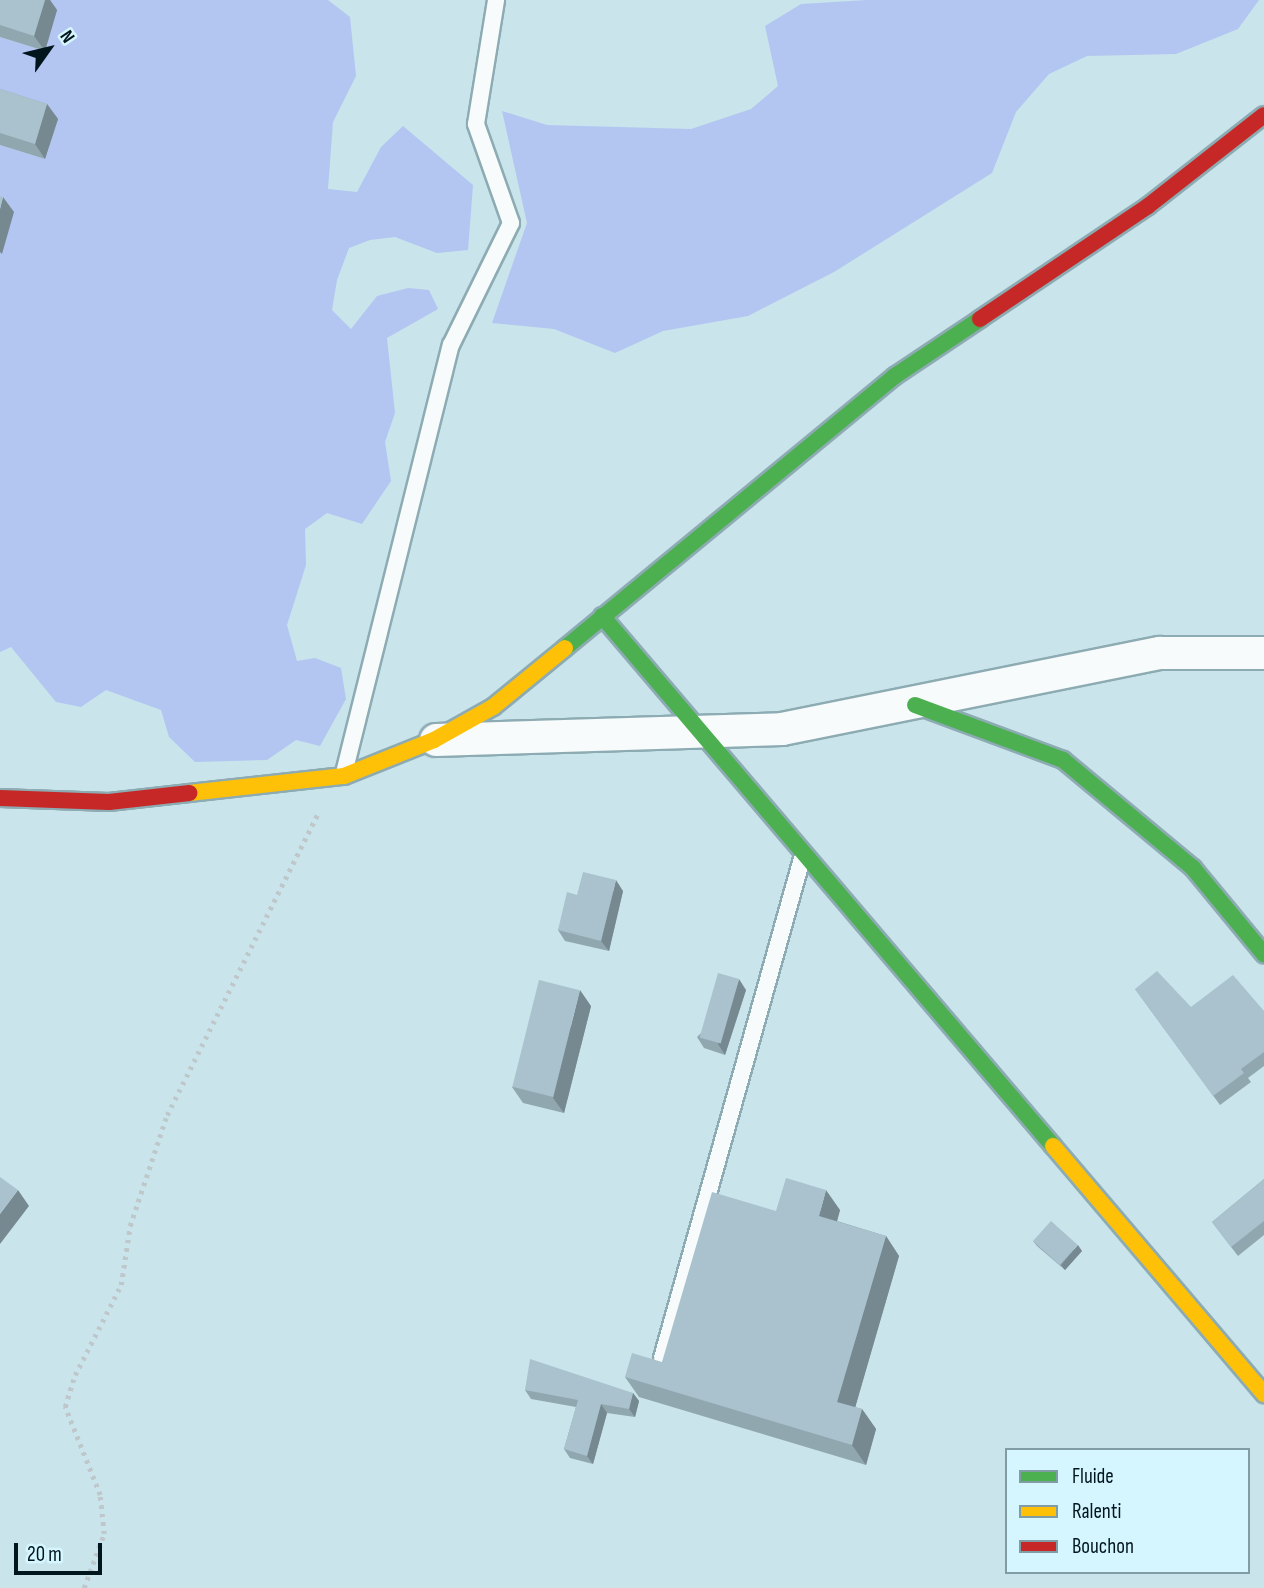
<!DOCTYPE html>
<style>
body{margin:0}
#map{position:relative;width:1264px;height:1588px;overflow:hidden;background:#c9e4eb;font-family:"Sofia Sans Condensed",sans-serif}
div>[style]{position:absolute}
.forest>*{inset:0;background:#b3c6f2}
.path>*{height:4.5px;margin-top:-2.25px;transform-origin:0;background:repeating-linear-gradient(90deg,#bec7ca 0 3.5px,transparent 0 8.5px)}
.roads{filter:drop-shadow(2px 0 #8dabb2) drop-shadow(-2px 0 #8dabb2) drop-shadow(0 2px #8dabb2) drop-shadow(0 -2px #8dabb2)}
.lane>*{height:16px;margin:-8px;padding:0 8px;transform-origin:8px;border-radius:8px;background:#f7fbfc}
.street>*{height:32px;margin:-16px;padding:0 16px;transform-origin:16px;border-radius:16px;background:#f7fbfc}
.fast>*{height:16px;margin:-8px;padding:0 8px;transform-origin:8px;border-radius:8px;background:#4caf50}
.slow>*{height:16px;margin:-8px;padding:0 8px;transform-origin:8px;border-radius:8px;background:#ffc107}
.jam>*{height:16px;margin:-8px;padding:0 8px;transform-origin:8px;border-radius:8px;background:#c62828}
.wall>*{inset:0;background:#91a7b0}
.shaded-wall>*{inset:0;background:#768890}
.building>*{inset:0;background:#a9c2cd;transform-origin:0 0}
span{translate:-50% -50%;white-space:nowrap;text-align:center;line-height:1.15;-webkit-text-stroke:7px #d6f6ff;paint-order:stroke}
.legend{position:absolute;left:1005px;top:1448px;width:245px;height:126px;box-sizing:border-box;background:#d6f6ff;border:2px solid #809ca4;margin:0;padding:9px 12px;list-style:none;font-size:21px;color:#00151c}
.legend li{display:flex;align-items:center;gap:14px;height:35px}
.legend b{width:35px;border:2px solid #809ca4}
.north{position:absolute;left:14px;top:14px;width:70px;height:70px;-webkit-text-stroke:5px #d6f6ff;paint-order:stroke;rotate:56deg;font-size:19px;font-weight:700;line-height:28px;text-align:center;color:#00151c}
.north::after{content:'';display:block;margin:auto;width:24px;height:32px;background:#00151c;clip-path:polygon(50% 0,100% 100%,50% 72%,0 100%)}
.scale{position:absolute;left:14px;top:1543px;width:88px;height:32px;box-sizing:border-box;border:4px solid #00151c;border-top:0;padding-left:9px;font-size:21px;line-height:24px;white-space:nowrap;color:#00151c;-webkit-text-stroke:5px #d6f6ff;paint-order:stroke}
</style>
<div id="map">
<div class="forest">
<div style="clip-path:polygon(27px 0,328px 0,350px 17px,356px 76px,333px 122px,328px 189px,357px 192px,381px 147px,403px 126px,473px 185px,468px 250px,437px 253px,395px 237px,370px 240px,349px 248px,337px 280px,332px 310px,351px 329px,377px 296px,408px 288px,429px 290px,438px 309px,387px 338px,395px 413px,385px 442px,391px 481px,362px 524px,327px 513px,305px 529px,306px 565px,287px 625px,297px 661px,315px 658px,341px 668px,346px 699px,320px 746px,296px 740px,267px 760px,195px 762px,169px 737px,161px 710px,106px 690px,81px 707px,56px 702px,11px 647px,0 652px,0 145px,45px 159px,57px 119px,0 101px,0 37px,45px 51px)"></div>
<div style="clip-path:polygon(867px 0,1259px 0,1238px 29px,1176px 54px,1087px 56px,1049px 74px,1016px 112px,992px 173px,834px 272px,748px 316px,663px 331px,615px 353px,554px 329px,492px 323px,527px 223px,502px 111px,547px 125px,691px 129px,751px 109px,778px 86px,765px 26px,801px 4px)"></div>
</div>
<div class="path">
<div style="left:84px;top:1588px;width:58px;rotate:-69.7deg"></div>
<div style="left:104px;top:1534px;width:39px;rotate:-96deg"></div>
<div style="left:100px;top:1495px;width:95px;rotate:-111.7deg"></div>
<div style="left:65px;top:1407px;width:34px;rotate:-73deg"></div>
<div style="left:75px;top:1375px;width:101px;rotate:-62.9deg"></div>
<div style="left:121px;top:1285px;width:60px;rotate:-81.3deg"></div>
<div style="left:130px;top:1226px;width:117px;rotate:-71.6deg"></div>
<div style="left:167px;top:1115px;width:339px;rotate:-63.4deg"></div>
</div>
<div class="roads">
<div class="lane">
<div style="left:344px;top:773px;width:441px;rotate:-76deg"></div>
<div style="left:451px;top:345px;width:136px;rotate:-63.8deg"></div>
<div style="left:511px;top:223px;width:105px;rotate:-109.5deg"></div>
<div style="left:476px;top:124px;width:126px;rotate:-80.8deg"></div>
<div style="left:662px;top:1358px;width:522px;rotate:-74.34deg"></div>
</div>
<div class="street">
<div style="left:436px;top:740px;width:346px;rotate:-1.8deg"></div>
<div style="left:782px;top:729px;width:386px;rotate:-11.4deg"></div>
<div style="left:1160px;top:653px;width:104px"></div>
</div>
<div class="fast">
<div style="left:602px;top:616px;width:696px;rotate:49.6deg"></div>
<div style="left:565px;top:648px;width:428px;rotate:-39.5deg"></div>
<div style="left:895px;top:376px;width:102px;rotate:-33.8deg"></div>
<div style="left:915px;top:705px;width:158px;rotate:20.4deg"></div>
<div style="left:1063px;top:760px;width:169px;rotate:39.7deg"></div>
<div style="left:1193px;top:868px;width:112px;rotate:50.5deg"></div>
</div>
<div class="slow">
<div style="left:189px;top:793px;width:156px;rotate:-6.3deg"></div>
<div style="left:344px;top:776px;width:97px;rotate:-21.8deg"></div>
<div style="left:434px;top:740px;width:68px;rotate:-29.2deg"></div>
<div style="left:493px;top:707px;width:93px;rotate:-39.3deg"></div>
<div style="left:1053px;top:1146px;width:326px;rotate:49.6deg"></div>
</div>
<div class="jam">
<div style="left:980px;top:319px;width:202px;rotate:-33.9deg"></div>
<div style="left:1148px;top:206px;width:147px;rotate:-38.1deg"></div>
<div style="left:0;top:798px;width:109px;rotate:2.1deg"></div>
<div style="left:109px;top:802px;width:81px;rotate:-6.4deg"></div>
</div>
</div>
<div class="wall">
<div style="clip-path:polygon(0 0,50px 0,57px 10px,45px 51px,0 37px)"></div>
<div style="clip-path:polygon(0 89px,47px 104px,58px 119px,45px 159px,0 145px)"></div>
<div style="clip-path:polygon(623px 891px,609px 951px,565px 941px,558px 930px,577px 895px)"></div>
<div style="clip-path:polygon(1135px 989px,1191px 1007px,1264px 1011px,1264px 1066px,1248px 1078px,1251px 1082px,1220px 1105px)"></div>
<div style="clip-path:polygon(746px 990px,725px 1055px,704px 1048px,697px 1037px)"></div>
<div style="clip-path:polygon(591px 1006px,564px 1113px,523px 1103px,512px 1087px)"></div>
<div style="clip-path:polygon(1264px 1179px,1264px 1235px,1238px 1256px,1212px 1222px)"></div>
<div style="clip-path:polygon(840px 1210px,837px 1221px,886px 1236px,899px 1256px,855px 1407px,862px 1409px,876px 1429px,866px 1465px,639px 1397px,625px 1377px,662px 1362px,776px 1211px)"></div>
<div style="clip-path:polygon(1033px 1241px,1082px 1251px,1065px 1270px,1037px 1246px)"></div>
<div style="clip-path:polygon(525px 1390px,633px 1393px,639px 1401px,635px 1417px,607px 1413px,593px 1464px,570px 1458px,564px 1449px,576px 1407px,531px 1399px)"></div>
</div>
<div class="shaded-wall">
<div style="clip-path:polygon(45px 0,50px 0,57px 10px,45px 51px,34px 36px)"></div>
<div style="clip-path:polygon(47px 104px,58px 119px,45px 159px,35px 144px)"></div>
<div style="clip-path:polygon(3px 197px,14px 212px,2px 254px,0 252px,0 209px)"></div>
<div style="clip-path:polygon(616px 880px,623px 891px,609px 951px,601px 941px)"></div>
<div style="clip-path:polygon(739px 979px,746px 990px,725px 1055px,718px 1044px)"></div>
<div style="clip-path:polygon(580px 990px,591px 1006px,564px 1113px,553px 1098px)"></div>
<div style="clip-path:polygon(18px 1190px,29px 1206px,0 1244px,0 1214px)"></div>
<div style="clip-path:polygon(826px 1190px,840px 1210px,833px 1236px,819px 1216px)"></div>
<div style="clip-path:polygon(886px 1236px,899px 1256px,851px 1422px,837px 1402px)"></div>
<div style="clip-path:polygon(1078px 1245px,1082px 1251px,1065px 1270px,1061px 1265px)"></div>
<div style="clip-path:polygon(633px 1393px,639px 1401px,635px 1417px,629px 1409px)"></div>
<div style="clip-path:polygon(601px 1404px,607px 1413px,593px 1464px,587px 1456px)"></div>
<div style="clip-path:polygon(862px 1409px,876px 1429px,866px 1465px,852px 1445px)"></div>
</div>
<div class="building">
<div style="clip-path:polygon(0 0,45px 0,34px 36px,0 25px)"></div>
<div style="clip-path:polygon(0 89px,47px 104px,35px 144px,0 133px)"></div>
<div style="clip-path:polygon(0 196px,3px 197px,0 209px)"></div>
<div style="clip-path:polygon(583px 872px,616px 880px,601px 941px,558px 930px,567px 892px,577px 895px)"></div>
<div style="clip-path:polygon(1157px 971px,1191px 1007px,1233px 975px,1264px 1011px,1264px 1052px,1241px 1069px,1244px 1073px,1213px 1096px,1135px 989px)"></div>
<div style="left:718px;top:973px;width:22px;height:67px;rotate:16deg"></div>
<div style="left:539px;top:980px;width:42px;height:110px;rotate:14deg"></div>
<div style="clip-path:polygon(0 1177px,18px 1190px,0 1214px)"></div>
<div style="clip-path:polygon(786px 1178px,826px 1190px,819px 1216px,886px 1236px,837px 1402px,862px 1409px,852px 1445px,625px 1377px,632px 1353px,662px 1362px,712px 1192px,776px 1211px)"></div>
<div style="clip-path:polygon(1264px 1179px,1264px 1221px,1231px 1247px,1212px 1222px)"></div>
<div style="left:1051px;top:1221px;width:36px;height:27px;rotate:42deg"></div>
<div style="clip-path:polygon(530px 1359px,633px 1393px,629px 1409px,601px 1404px,587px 1456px,564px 1449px,578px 1400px,525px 1390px)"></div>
</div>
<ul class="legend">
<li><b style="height:9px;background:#4caf50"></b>Fluide</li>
<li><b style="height:9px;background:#ffc107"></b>Ralenti</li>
<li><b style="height:9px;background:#c62828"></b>Bouchon</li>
</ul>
<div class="north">N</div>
<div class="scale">20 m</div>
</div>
